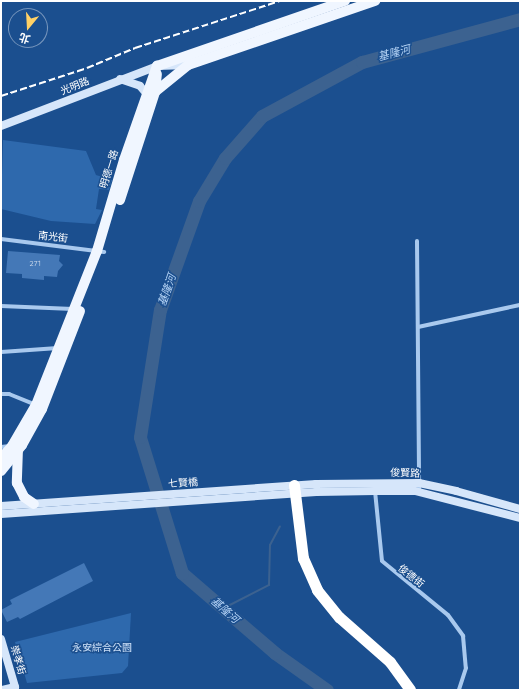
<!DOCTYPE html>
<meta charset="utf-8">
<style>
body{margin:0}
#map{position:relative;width:521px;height:691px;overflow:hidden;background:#1b4f8f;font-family:Quicksand,"Noto Sans TC",sans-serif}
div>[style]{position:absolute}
.green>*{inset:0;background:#2e69ad}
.stream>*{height:2px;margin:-1px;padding:0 1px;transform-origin:1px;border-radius:1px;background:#3c6290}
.river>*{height:13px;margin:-6.5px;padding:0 6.5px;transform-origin:6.5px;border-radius:6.5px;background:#3c6290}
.building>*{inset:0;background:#4478b7}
.street>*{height:4px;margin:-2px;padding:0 2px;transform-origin:2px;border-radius:2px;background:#a9c9ee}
.secondary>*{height:8px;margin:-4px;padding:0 4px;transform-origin:4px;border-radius:4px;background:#d6e6fa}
.primary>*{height:10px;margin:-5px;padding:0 5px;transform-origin:5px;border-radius:5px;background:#f0f6ff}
.highway>*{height:11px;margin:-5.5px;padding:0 5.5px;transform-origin:5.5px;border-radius:5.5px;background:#fff}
.rail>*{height:2px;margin-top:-1px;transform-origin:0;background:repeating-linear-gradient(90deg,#fff 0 7px,transparent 0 10px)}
span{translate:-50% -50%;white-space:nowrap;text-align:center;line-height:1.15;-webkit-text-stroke:3px #1b4f8f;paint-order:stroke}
.number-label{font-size:8px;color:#d0dded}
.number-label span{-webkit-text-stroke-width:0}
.street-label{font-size:10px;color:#fff}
.park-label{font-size:10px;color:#cfe3fa}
.water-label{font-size:11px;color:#b5d3f5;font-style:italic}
.frame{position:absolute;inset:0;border:2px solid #fff;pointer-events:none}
.north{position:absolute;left:8px;top:8px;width:40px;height:40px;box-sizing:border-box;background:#1b4f8f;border:1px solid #7695bc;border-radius:50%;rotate:198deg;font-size:11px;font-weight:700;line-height:16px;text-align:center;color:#fff}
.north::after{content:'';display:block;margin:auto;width:14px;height:18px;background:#ffd166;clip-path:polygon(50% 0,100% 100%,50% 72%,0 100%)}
</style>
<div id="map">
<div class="green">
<div style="clip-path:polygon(3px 140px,86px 151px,96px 175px,112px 180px,109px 190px,99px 189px,96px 209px,102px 210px,95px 224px,51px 221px,1px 209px)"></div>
<div style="clip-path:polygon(131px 613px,128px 666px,122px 673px,27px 683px,15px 642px)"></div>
</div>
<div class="stream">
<div style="left:222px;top:609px;width:53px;rotate:-27.1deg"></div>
<div style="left:269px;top:585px;width:40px;rotate:-88.6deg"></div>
<div style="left:270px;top:545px;width:21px;rotate:-62deg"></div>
</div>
<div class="river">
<div style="left:327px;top:690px;width:64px;rotate:-144.6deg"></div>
<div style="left:275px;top:653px;width:123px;rotate:-139.3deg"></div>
<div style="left:182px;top:573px;width:142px;rotate:-107.2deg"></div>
<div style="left:140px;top:437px;width:129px;rotate:-81.1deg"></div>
<div style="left:160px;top:310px;width:116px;rotate:-70.3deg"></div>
<div style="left:199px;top:201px;width:50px;rotate:-58.8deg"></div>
<div style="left:225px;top:158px;width:56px;rotate:-48.6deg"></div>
<div style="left:262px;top:116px;width:114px;rotate:-28.4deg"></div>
<div style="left:362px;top:62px;width:164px;rotate:-15.2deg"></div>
</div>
<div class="building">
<div style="clip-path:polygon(8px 251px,60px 255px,59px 261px,63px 265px,58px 271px,57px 277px,44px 276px,44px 280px,22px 278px,22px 274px,6px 273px)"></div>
<div style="clip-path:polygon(84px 563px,93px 581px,20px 619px,18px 617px,7px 622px,1px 610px,12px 604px,10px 600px)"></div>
</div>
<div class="street">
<div style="left:1px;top:239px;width:104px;rotate:7.2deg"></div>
<div style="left:417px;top:241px;width:251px;rotate:89.5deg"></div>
<div style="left:1px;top:306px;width:72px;rotate:2.4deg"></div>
<div style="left:418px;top:327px;width:104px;rotate:-12.2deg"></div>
<div style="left:1px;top:352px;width:57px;rotate:-4deg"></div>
<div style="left:1px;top:394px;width:8px"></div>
<div style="left:9px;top:394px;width:29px;rotate:22deg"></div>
<div style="left:1px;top:447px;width:9px;rotate:-6deg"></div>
<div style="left:375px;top:491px;width:70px;rotate:84.3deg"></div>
<div style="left:382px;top:561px;width:85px;rotate:39.3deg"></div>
<div style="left:448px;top:615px;width:26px;rotate:54deg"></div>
<div style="left:463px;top:636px;width:32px;rotate:85deg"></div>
<div style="left:466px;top:668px;width:23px;rotate:108deg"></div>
</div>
<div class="secondary">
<div style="left:120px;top:79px;width:21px;rotate:19deg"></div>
<div style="left:140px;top:86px;width:9px;rotate:49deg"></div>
<div style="left:1px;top:126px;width:167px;rotate:-21deg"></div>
<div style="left:157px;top:66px;width:31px;rotate:-2deg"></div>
<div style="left:1px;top:506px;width:316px;rotate:-4deg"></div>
<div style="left:316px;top:484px;width:103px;rotate:-0.6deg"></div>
<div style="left:419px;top:483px;width:38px;rotate:12deg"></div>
<div style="left:456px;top:491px;width:66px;rotate:15.7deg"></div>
<div style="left:1px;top:514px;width:316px;rotate:-4deg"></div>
<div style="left:316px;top:492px;width:59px;rotate:-1deg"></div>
<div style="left:375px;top:491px;width:40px"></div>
<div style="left:415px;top:491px;width:108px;rotate:14.4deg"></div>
<div style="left:1px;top:639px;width:50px;rotate:73.7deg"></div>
<div style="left:15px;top:687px;width:13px;rotate:167deg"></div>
</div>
<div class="primary">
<div style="left:155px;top:92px;width:43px;rotate:-39.3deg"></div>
<div style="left:188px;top:65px;width:198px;rotate:-18.9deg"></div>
<div style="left:120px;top:200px;width:114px;rotate:-72deg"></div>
<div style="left:155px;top:92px;width:18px;rotate:-84deg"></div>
<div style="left:18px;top:448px;width:35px;rotate:92deg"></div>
<div style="left:17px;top:483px;width:16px;rotate:63deg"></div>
<div style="left:24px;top:497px;width:12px;rotate:35deg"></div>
<div style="left:1px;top:458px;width:16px;rotate:-47deg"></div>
<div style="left:12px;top:446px;width:48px;rotate:-59.7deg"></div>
<div style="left:36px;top:405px;width:166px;rotate:-68.4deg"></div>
<div style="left:97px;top:251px;width:95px;rotate:-73.5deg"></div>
<div style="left:124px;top:160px;width:100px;rotate:-70.7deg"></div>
<div style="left:157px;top:66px;width:199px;rotate:-19.1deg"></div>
<div style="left:1px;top:471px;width:33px;rotate:-51deg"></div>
<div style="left:22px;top:445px;width:41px;rotate:-60.9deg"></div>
<div style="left:42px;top:409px;width:105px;rotate:-68.8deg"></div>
</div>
<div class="highway">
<div style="left:294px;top:485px;width:74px;rotate:83deg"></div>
<div style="left:303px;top:558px;width:35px;rotate:66deg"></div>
<div style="left:317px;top:590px;width:35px;rotate:51deg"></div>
<div style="left:339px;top:617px;width:68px;rotate:41.4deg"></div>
<div style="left:390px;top:662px;width:34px;rotate:54deg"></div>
</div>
<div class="rail">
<div style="left:1px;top:96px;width:90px;rotate:-18deg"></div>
<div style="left:87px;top:68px;width:52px;rotate:-22.6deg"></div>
<div style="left:135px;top:48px;width:152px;rotate:-18deg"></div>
</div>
<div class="number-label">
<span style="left:35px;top:264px">271</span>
</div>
<div class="street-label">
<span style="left:75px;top:86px;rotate:-22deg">光明路</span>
<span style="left:109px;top:169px;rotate:-73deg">明德一路</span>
<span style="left:53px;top:237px;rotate:7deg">南光街</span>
<span style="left:405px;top:473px;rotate:2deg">俊賢路</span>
<span style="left:183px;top:483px;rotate:-4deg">七賢橋</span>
<span style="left:411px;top:576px;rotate:38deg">俊德街</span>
<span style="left:18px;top:660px;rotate:74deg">崇孝街</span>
</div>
<div class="park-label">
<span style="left:102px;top:648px">永安綜合公園</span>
</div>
<div class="water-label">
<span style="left:394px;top:53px;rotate:-15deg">基隆河</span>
<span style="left:167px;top:290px;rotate:-71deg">基隆河</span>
<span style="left:225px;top:610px;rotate:41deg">基隆河</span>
</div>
<div class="frame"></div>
<div class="north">北</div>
</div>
